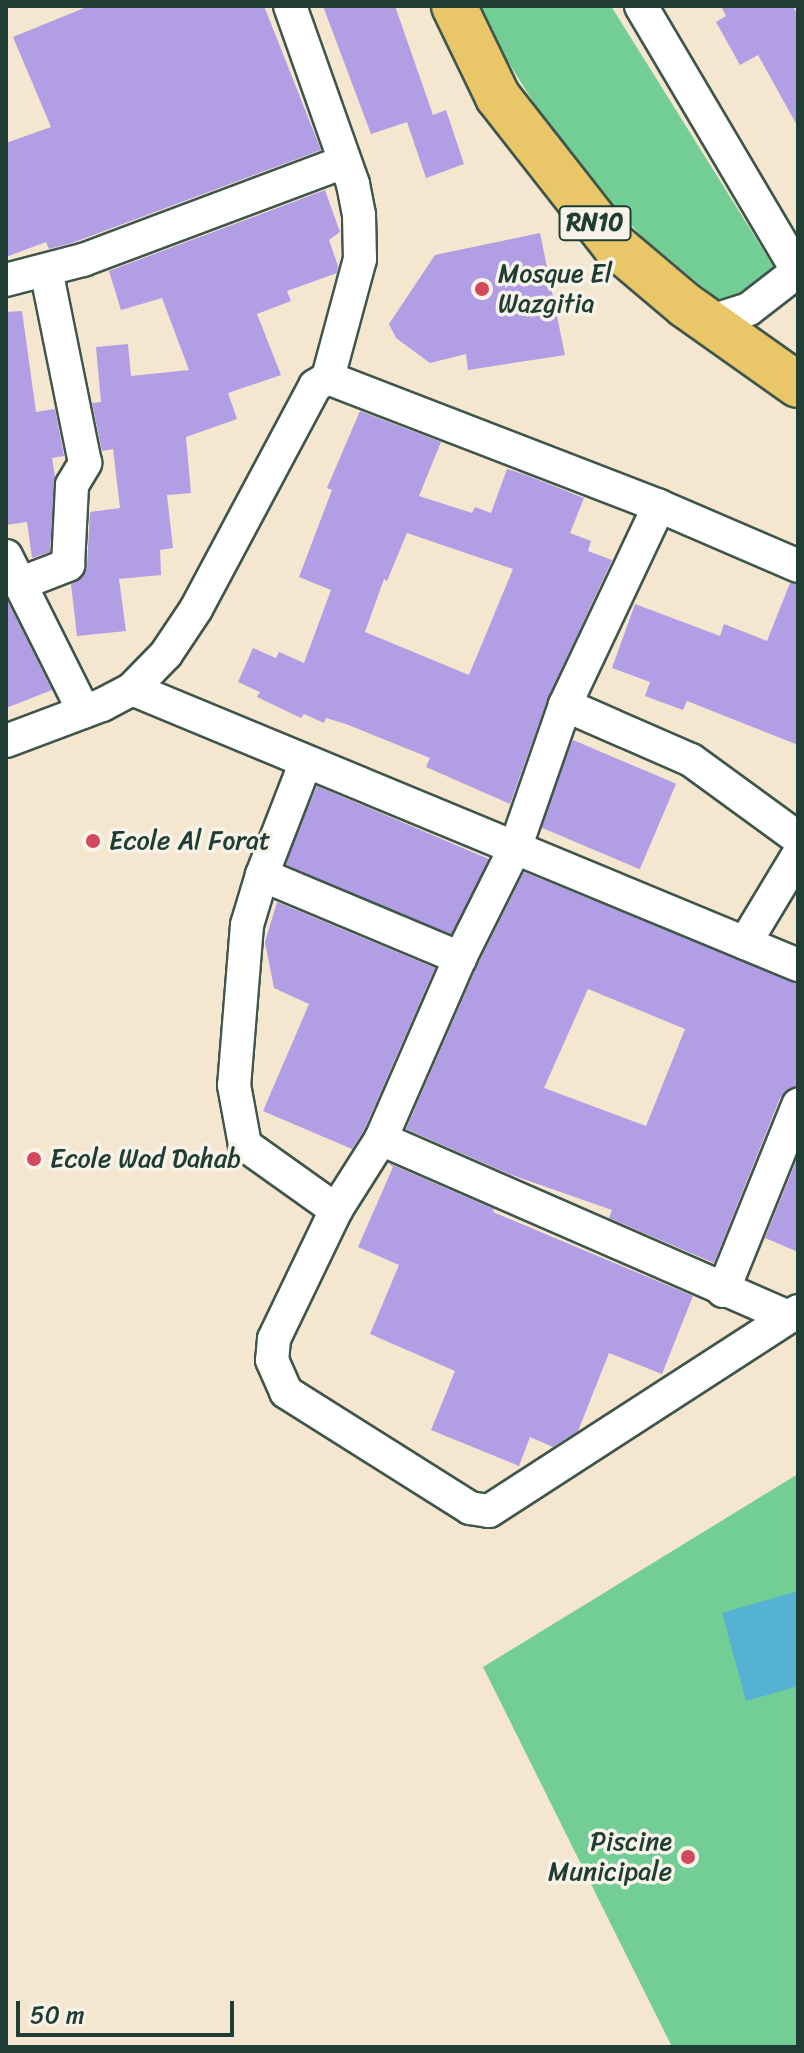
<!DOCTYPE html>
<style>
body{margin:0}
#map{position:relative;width:804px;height:2053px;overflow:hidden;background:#f5e6d0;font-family:Sriracha,sans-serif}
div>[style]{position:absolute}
.green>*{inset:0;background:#73ce95}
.water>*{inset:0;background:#55b2d3}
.building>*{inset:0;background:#b29ee4;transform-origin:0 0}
.roads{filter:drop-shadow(2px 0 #3f564b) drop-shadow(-2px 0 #3f564b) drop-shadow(0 2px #3f564b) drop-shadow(0 -2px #3f564b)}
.street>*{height:32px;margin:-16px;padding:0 16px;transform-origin:16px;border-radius:16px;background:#fff}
.primary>*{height:44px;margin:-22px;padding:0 22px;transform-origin:22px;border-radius:22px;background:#e9c769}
.dots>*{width:22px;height:22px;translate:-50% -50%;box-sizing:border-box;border:4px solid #f7f3e8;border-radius:50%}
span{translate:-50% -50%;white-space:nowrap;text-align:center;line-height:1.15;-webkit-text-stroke:7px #f7f3e8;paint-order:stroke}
.shield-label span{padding:2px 6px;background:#f7f3e8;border:2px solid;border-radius:6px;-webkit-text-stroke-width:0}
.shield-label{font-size:24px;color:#1f3d34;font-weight:700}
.poi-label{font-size:26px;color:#1f3d34}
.left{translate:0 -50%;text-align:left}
.right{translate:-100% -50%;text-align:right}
.frame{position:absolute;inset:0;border:8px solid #1f3d34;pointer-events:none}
.scale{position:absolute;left:16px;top:2001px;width:218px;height:36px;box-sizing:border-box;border:4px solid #1f3d34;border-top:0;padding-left:10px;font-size:24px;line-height:28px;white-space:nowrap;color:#1f3d34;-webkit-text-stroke:6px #f7f3e8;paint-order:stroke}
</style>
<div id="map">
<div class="green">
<div style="clip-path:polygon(479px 6px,611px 6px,775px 269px,727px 307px,642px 237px,560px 145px,507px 60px)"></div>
<div style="clip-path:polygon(798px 1474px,798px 2047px,672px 2047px,483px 1667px)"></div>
</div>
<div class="water">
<div style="clip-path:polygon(798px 1591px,798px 1686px,746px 1701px,722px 1613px)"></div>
</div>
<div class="building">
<div style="clip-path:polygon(89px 6px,264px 6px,321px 150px,72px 243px,49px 249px,46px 242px,6px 257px,6px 143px,51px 127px,13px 37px)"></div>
<div style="clip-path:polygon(323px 6px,395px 6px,433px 115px,446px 110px,464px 164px,426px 178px,407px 122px,371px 134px)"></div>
<div style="clip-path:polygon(721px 6px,793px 6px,798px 16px,798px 127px,758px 55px,740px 65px,716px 22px,726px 16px)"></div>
<div style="clip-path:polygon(325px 190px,340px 232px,329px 240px,338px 266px,337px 273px,287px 291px,291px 301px,257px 314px,281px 375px,228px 393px,237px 419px,186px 437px,191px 493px,167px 495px,173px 548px,160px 550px,161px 575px,119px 579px,126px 631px,77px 636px,71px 584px,83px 577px,87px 567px,90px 512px,120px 508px,113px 449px,102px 451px,92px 403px,101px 402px,96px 347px,128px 344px,131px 376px,189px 370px,162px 298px,121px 310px,109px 271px)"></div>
<div style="clip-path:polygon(540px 233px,565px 355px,468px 370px,466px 354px,430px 363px,396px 338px,389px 324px,435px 255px)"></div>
<div style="clip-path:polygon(22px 311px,36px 412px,55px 409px,64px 456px,52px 458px,55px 477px,50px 552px,32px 558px,27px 522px,6px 525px,6px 312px)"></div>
<div style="clip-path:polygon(evenodd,360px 411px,441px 442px,419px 496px,472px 513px,475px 507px,491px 513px,507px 469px,526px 475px,584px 498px,570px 533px,591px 541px,588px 551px,612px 560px,548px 698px,510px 804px,426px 767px,430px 758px,346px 724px,326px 718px,324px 723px,304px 714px,301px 718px,257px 697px,260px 692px,238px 682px,253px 648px,276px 658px,279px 652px,304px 663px,331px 590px,299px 577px,332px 490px,327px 488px,360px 411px,407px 533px,513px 569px,469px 675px,365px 632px,384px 579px,387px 581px,407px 533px)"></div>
<div style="clip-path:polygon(790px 583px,798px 585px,798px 745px,687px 701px,683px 710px,645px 696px,650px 682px,612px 668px,635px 604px,720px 636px,724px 624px,767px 641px)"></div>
<div style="clip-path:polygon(6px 598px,52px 690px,6px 708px)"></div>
<div style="left:573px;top:740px;width:112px;height:93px;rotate:23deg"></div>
<div style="left:317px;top:786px;width:186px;height:85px;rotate:23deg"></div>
<div style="clip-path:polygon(evenodd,524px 872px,798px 984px,798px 1086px,787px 1090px,780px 1098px,714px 1263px,609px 1218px,612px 1210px,509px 1174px,406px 1129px,477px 966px,524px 872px,588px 989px,685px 1029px,646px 1126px,544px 1088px,588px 989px)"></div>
<div style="clip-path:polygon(277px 902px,435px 968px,364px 1130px,352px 1149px,263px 1111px,309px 1004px,274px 988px,265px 942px)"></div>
<div style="clip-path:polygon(798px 1156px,798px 1252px,765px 1238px)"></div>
<div style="clip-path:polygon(388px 1163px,494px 1209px,493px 1212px,693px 1296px,662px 1374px,609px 1353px,578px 1431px,553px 1447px,530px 1437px,519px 1466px,431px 1430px,455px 1371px,370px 1334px,399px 1265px,358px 1247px,393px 1167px)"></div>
</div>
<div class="roads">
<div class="street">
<div style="left:290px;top:6px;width:189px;rotate:70.5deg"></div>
<div style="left:353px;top:184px;width:32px;rotate:79deg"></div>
<div style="left:359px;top:215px;width:44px;rotate:88.7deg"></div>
<div style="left:360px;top:259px;width:123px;rotate:105.1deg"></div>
<div style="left:641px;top:6px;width:308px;rotate:59.4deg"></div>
<div style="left:6px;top:280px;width:80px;rotate:-14.6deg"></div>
<div style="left:83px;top:260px;width:279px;rotate:-20.6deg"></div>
<div style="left:708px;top:322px;width:43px;rotate:-17.6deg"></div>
<div style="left:749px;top:309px;width:62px;rotate:-37.8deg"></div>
<div style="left:659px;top:506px;width:220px;rotate:115.3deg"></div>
<div style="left:565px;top:705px;width:149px;rotate:109.2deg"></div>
<div style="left:516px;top:846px;width:125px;rotate:116.6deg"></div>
<div style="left:460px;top:958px;width:197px;rotate:113.6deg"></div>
<div style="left:381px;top:1139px;width:84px;rotate:122.4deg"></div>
<div style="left:336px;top:1210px;width:143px;rotate:115.7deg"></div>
<div style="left:274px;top:1339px;width:21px;rotate:95deg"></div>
<div style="left:272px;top:1360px;width:35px;rotate:66deg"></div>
<div style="left:286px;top:1392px;width:218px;rotate:32.2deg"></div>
<div style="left:470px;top:1508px;width:19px;rotate:9deg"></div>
<div style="left:489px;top:1511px;width:368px;rotate:-32.9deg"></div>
<div style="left:6px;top:556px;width:174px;rotate:63.4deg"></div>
<div style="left:19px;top:584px;width:53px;rotate:-21.2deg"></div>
<div style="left:68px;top:565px;width:80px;rotate:-87.1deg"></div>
<div style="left:72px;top:485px;width:26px;rotate:-59deg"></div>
<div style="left:85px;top:463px;width:197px;rotate:-101.4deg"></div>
<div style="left:132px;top:689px;width:721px;rotate:22.51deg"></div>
<div style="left:565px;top:705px;width:137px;rotate:23.6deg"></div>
<div style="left:691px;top:760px;width:132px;rotate:36.1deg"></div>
<div style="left:6px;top:741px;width:103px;rotate:-20.6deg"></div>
<div style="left:102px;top:705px;width:34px;rotate:-28deg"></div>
<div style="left:132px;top:689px;width:49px;rotate:-45.8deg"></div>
<div style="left:166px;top:654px;width:54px;rotate:-56.3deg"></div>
<div style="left:196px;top:609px;width:253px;rotate:-61.9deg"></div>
<div style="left:315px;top:386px;width:15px;rotate:-32deg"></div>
<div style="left:328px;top:378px;width:355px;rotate:21.1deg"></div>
<div style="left:659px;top:506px;width:151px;rotate:23.3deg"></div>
<div style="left:305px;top:764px;width:119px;rotate:111.2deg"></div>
<div style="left:262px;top:875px;width:52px;rotate:106.7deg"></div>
<div style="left:247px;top:925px;width:161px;rotate:94.6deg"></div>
<div style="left:234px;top:1085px;width:61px;rotate:79.6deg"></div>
<div style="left:245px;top:1145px;width:112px;rotate:35.5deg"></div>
<div style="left:262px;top:875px;width:215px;rotate:22.7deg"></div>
<div style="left:745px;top:943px;width:103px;rotate:-58.9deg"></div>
<div style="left:381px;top:1139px;width:445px;rotate:23.6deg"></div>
<div style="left:723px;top:1291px;width:201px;rotate:-68deg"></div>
</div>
<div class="primary">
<div style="left:454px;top:6px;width:101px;rotate:64.2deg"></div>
<div style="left:498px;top:97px;width:188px;rotate:51.9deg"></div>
<div style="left:614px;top:245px;width:93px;rotate:40.2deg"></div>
<div style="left:685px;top:305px;width:138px;rotate:35.3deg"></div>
</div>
</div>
<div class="dots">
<div style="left:482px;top:289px;background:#d1495b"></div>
<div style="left:93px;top:841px;background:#d1495b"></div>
<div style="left:34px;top:1159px;background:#d1495b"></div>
<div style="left:688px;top:1857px;background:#d1495b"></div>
</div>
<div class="shield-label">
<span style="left:595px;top:223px">RN10</span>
</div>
<div class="poi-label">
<span class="left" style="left:498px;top:289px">Mosque El<br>Wazgitia</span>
<span class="left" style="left:109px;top:841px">Ecole Al Forat</span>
<span class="left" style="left:50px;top:1159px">Ecole Wad Dahab</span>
<span class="right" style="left:672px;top:1857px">Piscine<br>Municipale</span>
</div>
<div class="frame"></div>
<div class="scale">50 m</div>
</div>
